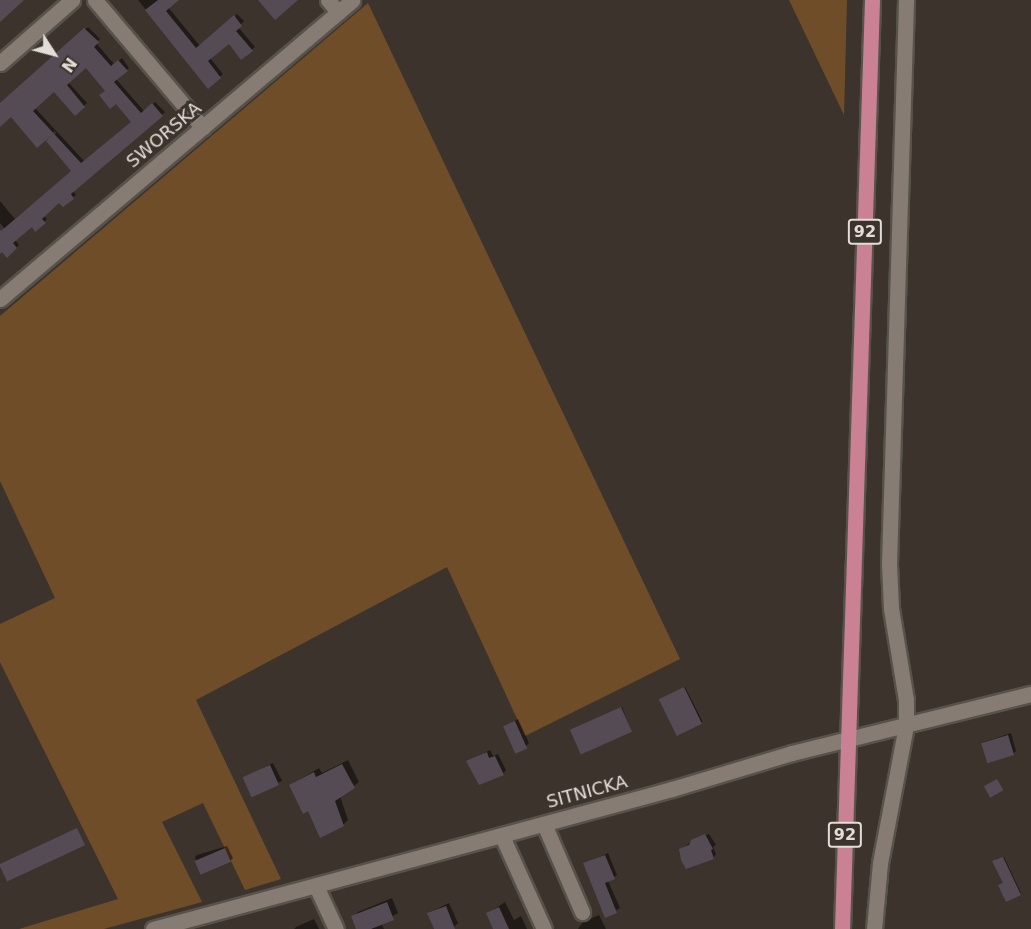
<!DOCTYPE html>
<style>
body{margin:0}
#map{position:relative;width:1031px;height:929px;overflow:hidden;background:#3c342c;font-family:"DejaVu Sans",sans-serif}
div>[style]{position:absolute}
.green>*{inset:0;background:#6f4d28}
.shadow>*{inset:0;background:#0007;transform-origin:0 0}
.building>*{inset:0;background:#554b54;transform-origin:0 0}
.roads{filter:drop-shadow(2px 0 #58524b) drop-shadow(-2px 0 #58524b) drop-shadow(0 2px #58524b) drop-shadow(0 -2px #58524b)}
.minor>*{height:15px;margin:-7.5px;padding:0 7.5px;transform-origin:7.5px;border-radius:7.5px;background:#867c73}
.major>*{height:15px;margin:-7.5px;padding:0 7.5px;transform-origin:7.5px;border-radius:7.5px;background:#ca8194}
span{translate:-50% -50%;white-space:nowrap;text-align:center;line-height:1.15;-webkit-text-stroke:6px #3c342c;paint-order:stroke}
.shield-label span{padding:2px 4px;background:#3c342c;border:2px solid;border-radius:4px;-webkit-text-stroke-width:0}
.shield-label{font-size:16px;color:#e2ddd8;font-weight:700}
.street-label{font-size:18px;color:#e2ddd8}
.north{position:absolute;left:24px;top:24px;width:60px;height:60px;-webkit-text-stroke:4px #3c342c;paint-order:stroke;rotate:126deg;font-size:16px;font-weight:700;line-height:24px;text-align:center;color:#e2ddd8}
.north::after{content:'';display:block;margin:auto;width:21px;height:27px;background:#e2ddd8;clip-path:polygon(50% 0,100% 100%,50% 72%,0 100%)}
</style>
<div id="map">
<div class="green">
<div style="clip-path:polygon(789px 0,847px 0,844px 115px)"></div>
<div style="clip-path:polygon(368px 3px,680px 659px,525px 736px,447px 567px,196px 700px,281px 879px,245px 890px,203px 803px,162px 822px,202px 902px,104px 929px,19px 929px,118px 899px,0 662px,0 624px,55px 598px,0 481px,0 316px)"></div>
</div>
<div class="shadow">
<div style="clip-path:polygon(138px 0,176px 0,168px 7px,200px 46px,237px 14px,244px 21px,238px 27px,255px 47px,242px 58px,229px 42px,210px 58px,223px 74px,208px 87px)"></div>
<div style="clip-path:polygon(evenodd,88px 27px,100px 39px,96px 43px,114px 64px,122px 58px,129px 68px,116px 79px,144px 111px,155px 102px,165px 112px,73px 191px,76px 195px,73px 197px,59px 201px,43px 215px,47px 219px,36px 230px,32px 225px,15px 240px,19px 245px,7px 256px,2px 250px,0 252px,0 233px,5px 229px,0 223px,0 201px,15px 219px,73px 170px,48px 141px,56px 133px,55px 131px,37px 146px,12px 115px,0 125px,0 104px,88px 27px,86px 66px,133px 122px,85px 162px,35px 108px,54px 90px,75px 114px,87px 103px,68px 82px,86px 66px)"></div>
<div style="left:685px;top:687px;width:39px;height:27px;rotate:63deg"></div>
<div style="clip-path:polygon(622px 707px,631px 731px,573px 729px)"></div>
<div style="clip-path:polygon(518px 719px,529px 743px,526px 746px,505px 727px)"></div>
<div style="clip-path:polygon(1011px 733px,1016px 751px,1013px 754px,982px 743px)"></div>
<div style="clip-path:polygon(490px 750px,493px 756px,498px 754px,506px 770px,503px 774px,468px 761px)"></div>
<div style="clip-path:polygon(348px 760px,359px 782px,340px 796px,348px 820px,343px 825px,308px 809px,290px 785px,319px 768px,322px 773px)"></div>
<div style="left:273px;top:763px;width:20px;height:32px;rotate:63deg"></div>
<div style="clip-path:polygon(709px 834px,716px 845px,713px 847px,716px 854px,713px 858px,681px 850px,692px 841px)"></div>
<div style="clip-path:polygon(227px 846px,233px 858px,231px 860px,198px 869px,195px 857px,197px 855px)"></div>
<div style="clip-path:polygon(608px 853px,617px 875px,608px 881px,620px 908px,606px 916px,585px 864px)"></div>
<div style="clip-path:polygon(1004px 857px,1021px 893px,1020px 894px,1004px 883px,995px 861px)"></div>
<div style="clip-path:polygon(392px 898px,398px 913px,381px 923px,384px 929px,358px 929px,353px 917px,358px 912px)"></div>
<div style="clip-path:polygon(505px 902px,514px 920px,521px 916px,527px 929px,507px 929px,487px 914px)"></div>
<div style="clip-path:polygon(449px 903px,458px 923px,452px 929px,434px 929px,428px 913px)"></div>
<div style="clip-path:polygon(599px 915px,606px 929px,578px 929px,583px 922px)"></div>
<div style="clip-path:polygon(314px 919px,319px 929px,294px 929px,296px 927px)"></div>
</div>
<div class="building">
<div style="clip-path:polygon(0 0,24px 0,0 22px)"></div>
<div style="clip-path:polygon(158px 0,179px 0,166px 11px,196px 48px,234px 15px,242px 26px,236px 31px,253px 51px,241px 60px,229px 44px,208px 61px,221px 78px,208px 89px,145px 10px)"></div>
<div style="clip-path:polygon(258px 0,298px 0,275px 20px)"></div>
<div style="clip-path:polygon(evenodd,84px 28px,99px 42px,94px 47px,111px 66px,118px 60px,128px 71px,114px 82px,141px 113px,152px 103px,163px 116px,71px 194px,74px 199px,63px 207px,59px 203px,42px 219px,46px 223px,35px 232px,32px 227px,13px 243px,17px 248px,7px 258px,2px 252px,0 254px,0 229px,1px 231px,71px 171px,46px 141px,53px 134px,37px 148px,11px 117px,0 127px,0 103px,84px 28px,86px 68px,105px 91px,99px 95px,110px 109px,116px 104px,131px 122px,81px 163px,33px 111px,54px 92px,75px 116px,85px 107px,67px 85px,86px 68px)"></div>
<div style="left:684px;top:687px;width:41px;height:28px;rotate:64deg"></div>
<div style="left:621px;top:707px;width:27px;height:56px;rotate:66deg"></div>
<div style="left:515px;top:721px;width:30px;height:13px;rotate:66deg"></div>
<div style="left:1008px;top:735px;width:21px;height:28px;rotate:73deg"></div>
<div style="clip-path:polygon(487px 752px,489px 758px,495px 756px,504px 775px,479px 785px,466px 761px)"></div>
<div style="clip-path:polygon(342px 764px,355px 788px,335px 801px,344px 826px,320px 838px,308px 811px,303px 814px,289px 785px,314px 772px,316px 777px)"></div>
<div style="left:270px;top:765px;width:22px;height:30px;rotate:66deg"></div>
<div style="left:997px;top:779px;width:13px;height:15px;rotate:61deg"></div>
<div style="left:77px;top:828px;width:19px;height:86px;rotate:65deg"></div>
<div style="clip-path:polygon(705px 834px,713px 849px,711px 850px,714px 859px,686px 869px,681px 860px,679px 849px,689px 845px,691px 840px)"></div>
<div style="left:225px;top:848px;width:15px;height:33px;rotate:67deg"></div>
<div style="clip-path:polygon(605px 855px,615px 879px,605px 883px,617px 913px,605px 918px,583px 863px)"></div>
<div style="clip-path:polygon(1003px 857px,1021px 895px,1006px 902px,998px 885px,1003px 883px,992px 861px)"></div>
<div style="clip-path:polygon(387px 902px,394px 920px,371px 929px,356px 929px,351px 916px)"></div>
<div style="clip-path:polygon(446px 906px,455px 929px,434px 929px,427px 913px)"></div>
<div style="clip-path:polygon(499px 907px,509px 929px,493px 929px,486px 913px)"></div>
</div>
<div class="roads">
<div class="minor">
<div style="left:95px;top:0;width:167px;rotate:49.8deg"></div>
<div style="left:328px;top:0;width:16px;rotate:50deg"></div>
<div style="left:0;top:63px;width:96px;rotate:-41.2deg"></div>
<div style="left:0;top:299px;width:462px;rotate:-40.3deg"></div>
<div style="left:544px;top:824px;width:96px;rotate:66.6deg"></div>
<div style="left:502px;top:836px;width:102px;rotate:65.7deg"></div>
<div style="left:316px;top:886px;width:47px;rotate:65.1deg"></div>
<div style="left:153px;top:929px;width:538px;rotate:-15.1deg"></div>
<div style="left:672px;top:789px;width:125px;rotate:-16.7deg"></div>
<div style="left:792px;top:753px;width:246px;rotate:-13.9deg"></div>
<div style="left:874px;top:929px;width:66px;rotate:-84.8deg"></div>
<div style="left:880px;top:863px;width:140px;rotate:-79.3deg"></div>
<div style="left:906px;top:725px;width:25px;rotate:-90deg"></div>
<div style="left:906px;top:700px;width:93px;rotate:-99.3deg"></div>
<div style="left:891px;top:608px;width:44px;rotate:-92.6deg"></div>
<div style="left:889px;top:564px;width:564px;rotate:-88.27deg"></div>
</div>
<div class="major">
<div style="left:842px;top:929px;width:929px;rotate:-88.15deg"></div>
</div>
</div>
<div class="shield-label">
<span style="left:865px;top:232px">92</span>
<span style="left:845px;top:835px">92</span>
</div>
<div class="street-label">
<span style="left:164px;top:135px;rotate:-40deg">SWORSKA</span>
<span style="left:587px;top:792px;rotate:-15deg">SITNICKA</span>
</div>
<div class="north">N</div>
</div>
